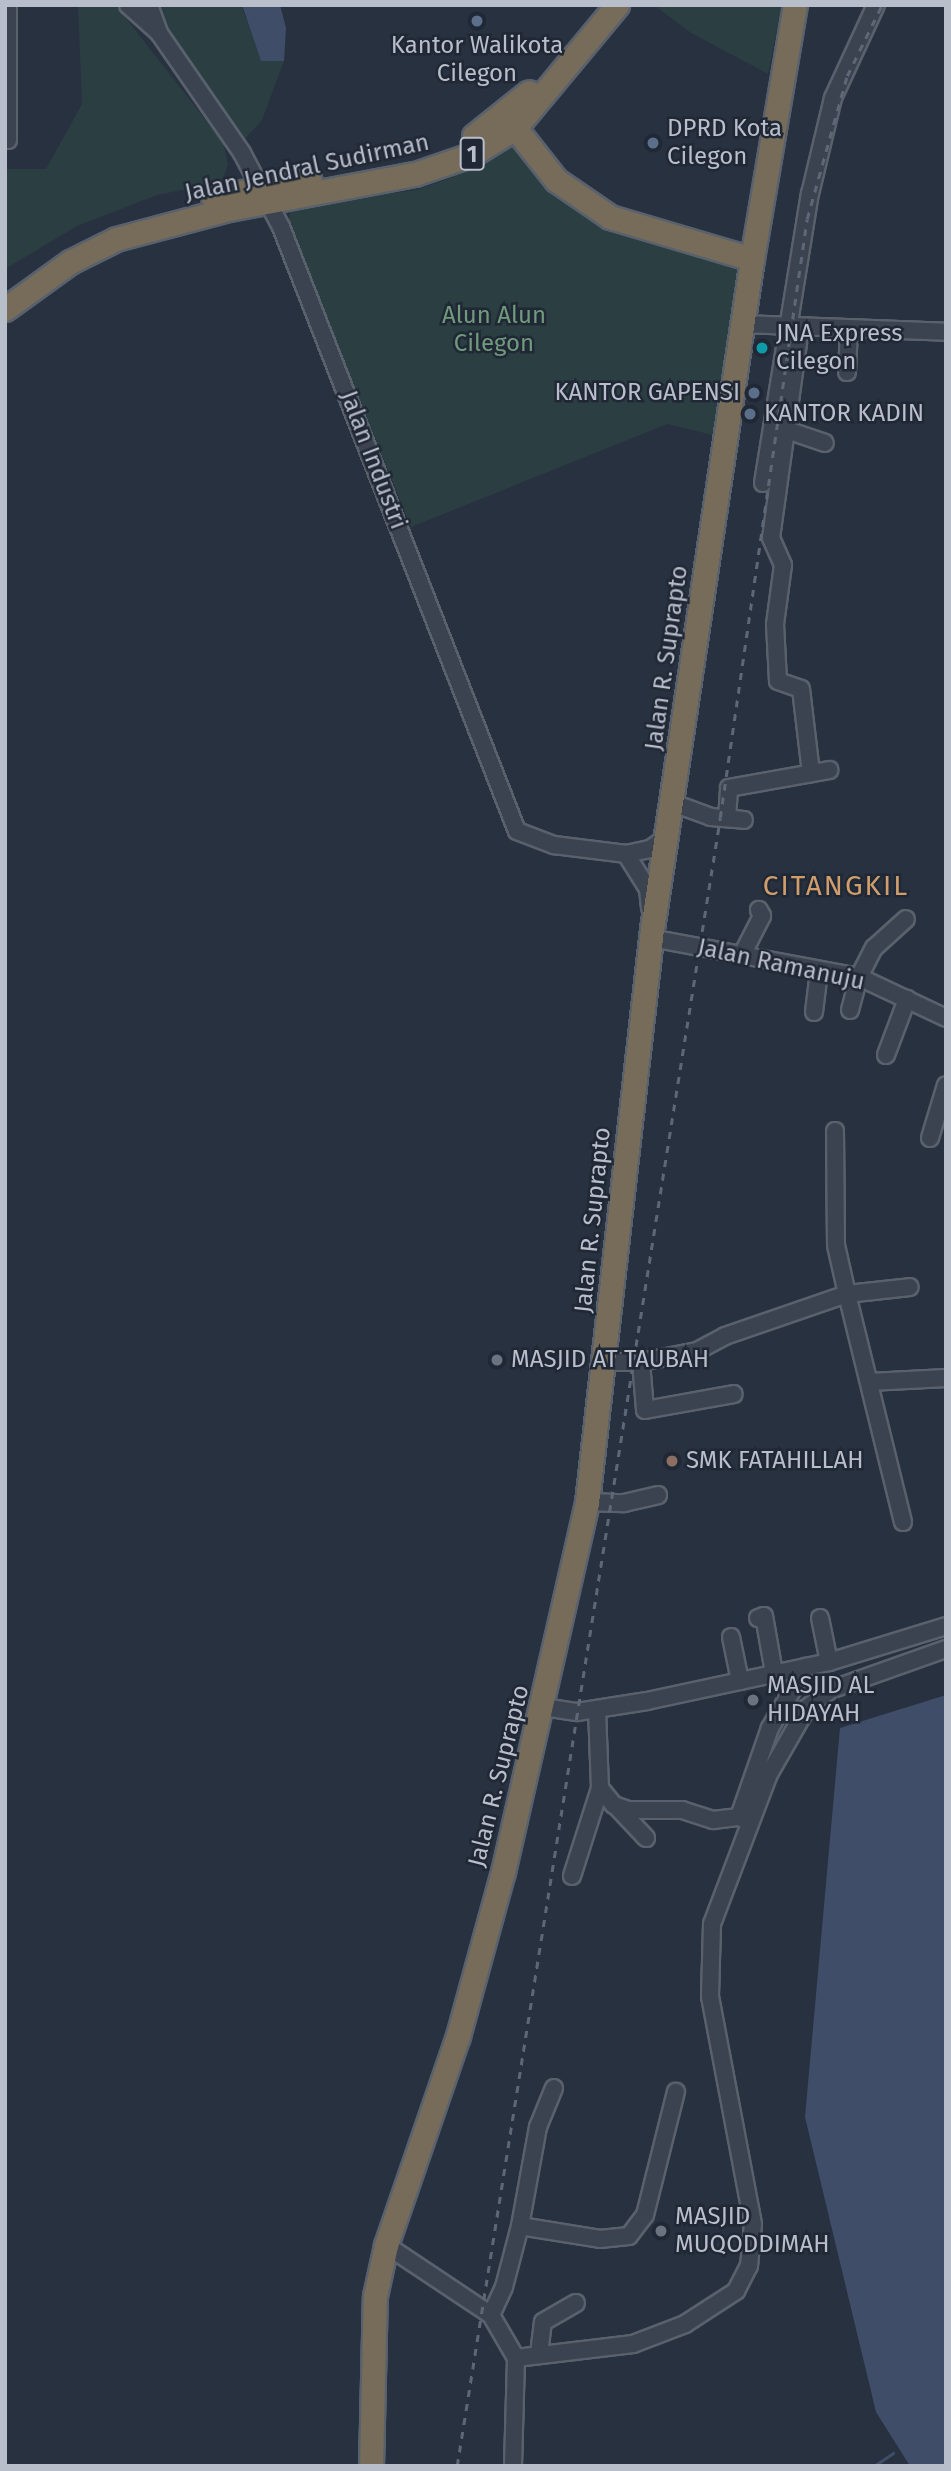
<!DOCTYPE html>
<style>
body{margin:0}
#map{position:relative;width:951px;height:2471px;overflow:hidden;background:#283140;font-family:"Fira Sans",sans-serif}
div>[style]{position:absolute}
.green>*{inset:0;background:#2b3f42}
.water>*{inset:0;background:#3f4d68}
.stream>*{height:2.5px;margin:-1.25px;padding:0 1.25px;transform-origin:1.25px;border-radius:1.25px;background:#3f4d68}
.roads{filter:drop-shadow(2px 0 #59616d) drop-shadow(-2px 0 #59616d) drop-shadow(0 2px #59616d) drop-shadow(0 -2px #59616d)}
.minor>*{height:16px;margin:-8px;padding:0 8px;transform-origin:8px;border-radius:8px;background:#3c4350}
.highway>*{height:23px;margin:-11.5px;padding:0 11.5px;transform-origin:11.5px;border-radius:11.5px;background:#766c59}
.rail>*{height:2.5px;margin-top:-1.25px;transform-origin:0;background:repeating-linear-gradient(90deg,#5e6777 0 7px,transparent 0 14px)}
.dots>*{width:19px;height:19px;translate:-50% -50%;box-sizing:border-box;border:4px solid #202835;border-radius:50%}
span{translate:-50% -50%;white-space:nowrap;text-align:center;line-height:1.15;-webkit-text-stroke:5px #202835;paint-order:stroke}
.shield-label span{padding:2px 5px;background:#202835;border:2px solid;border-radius:5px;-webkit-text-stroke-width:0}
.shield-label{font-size:23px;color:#b8beca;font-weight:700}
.poi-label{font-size:24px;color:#b8beca}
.left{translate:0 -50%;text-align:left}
.right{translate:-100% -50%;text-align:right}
.street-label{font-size:24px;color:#b8beca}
.park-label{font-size:24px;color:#719a7d}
.quarter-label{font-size:28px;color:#d09e6d;letter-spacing:2px}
.frame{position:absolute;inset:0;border:7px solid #b8beca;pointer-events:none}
</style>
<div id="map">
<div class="green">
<div style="clip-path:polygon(78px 5px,117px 7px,223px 142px,228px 165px,222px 182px,157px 195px,77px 226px,5px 269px,5px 169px,46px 169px,82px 104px)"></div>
<div style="clip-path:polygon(158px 5px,241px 5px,261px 60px,284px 61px,262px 120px,245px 139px,227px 124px,171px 38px)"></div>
<div style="clip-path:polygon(654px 5px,782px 5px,768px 74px,691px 33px)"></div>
<div style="clip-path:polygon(514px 138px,549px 184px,741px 267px,717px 436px,667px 424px,411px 527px,288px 223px,291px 207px,416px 190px,451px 178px)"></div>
</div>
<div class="water">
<div style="clip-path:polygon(242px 5px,280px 5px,286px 28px,284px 61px,261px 61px)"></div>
<div style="clip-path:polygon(946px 1695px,946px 2466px,910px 2466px,876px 2412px,805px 2117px,840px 1728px)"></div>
</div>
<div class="stream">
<div style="left:874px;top:2466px;width:23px;rotate:-34deg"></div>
</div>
<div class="roads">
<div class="minor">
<div style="left:8px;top:5px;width:135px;rotate:90deg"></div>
<div style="left:128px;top:5px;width:39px;rotate:42deg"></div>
<div style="left:149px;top:5px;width:30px;rotate:70deg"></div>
<div style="left:159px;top:33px;width:146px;rotate:55.3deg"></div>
<div style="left:242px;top:153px;width:84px;rotate:62.2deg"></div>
<div style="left:281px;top:227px;width:648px;rotate:68.66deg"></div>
<div style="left:517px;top:831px;width:40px;rotate:21deg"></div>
<div style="left:554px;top:845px;width:73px;rotate:7.1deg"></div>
<div style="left:626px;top:854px;width:25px;rotate:-12deg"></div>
<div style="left:650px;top:849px;width:21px;rotate:-35deg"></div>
<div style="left:742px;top:324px;width:204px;rotate:2.2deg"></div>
<div style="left:800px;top:329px;width:211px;rotate:97.9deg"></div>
<div style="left:771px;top:538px;width:30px;rotate:66deg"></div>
<div style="left:783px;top:565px;width:60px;rotate:97.7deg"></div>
<div style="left:775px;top:624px;width:57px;rotate:87deg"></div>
<div style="left:778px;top:681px;width:24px;rotate:19deg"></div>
<div style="left:801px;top:689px;width:85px;rotate:83.2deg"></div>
<div style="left:847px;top:372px;width:42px;rotate:-87.3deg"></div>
<div style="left:784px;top:429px;width:43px;rotate:18.9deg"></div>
<div style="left:763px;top:483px;width:293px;rotate:-80.8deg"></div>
<div style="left:810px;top:194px;width:99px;rotate:-76.5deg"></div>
<div style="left:833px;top:98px;width:102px;rotate:-65.2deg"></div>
<div style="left:673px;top:803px;width:40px;rotate:20.2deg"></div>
<div style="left:711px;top:817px;width:33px;rotate:5deg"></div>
<div style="left:727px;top:818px;width:30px;rotate:-86deg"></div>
<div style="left:729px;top:788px;width:102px;rotate:-10.2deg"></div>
<div style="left:626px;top:854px;width:41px;rotate:57.8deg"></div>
<div style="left:648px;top:889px;width:19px;rotate:84deg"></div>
<div style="left:651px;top:938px;width:212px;rotate:10.6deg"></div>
<div style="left:859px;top:977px;width:96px;rotate:25.2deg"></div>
<div style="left:743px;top:953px;width:42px;rotate:-62.8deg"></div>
<div style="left:762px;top:916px;width:7px;rotate:-117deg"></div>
<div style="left:850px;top:1010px;width:34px;rotate:-75deg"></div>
<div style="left:859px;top:977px;width:33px;rotate:-63deg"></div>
<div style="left:874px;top:948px;width:43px;rotate:-42.2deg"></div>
<div style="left:814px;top:1012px;width:41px;rotate:-83deg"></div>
<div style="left:886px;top:1055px;width:60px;rotate:-69.4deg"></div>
<div style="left:930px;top:1138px;width:55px;rotate:-73.2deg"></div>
<div style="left:604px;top:1362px;width:37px"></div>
<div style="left:641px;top:1362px;width:57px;rotate:-11.1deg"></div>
<div style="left:697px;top:1351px;width:32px;rotate:-28deg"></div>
<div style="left:725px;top:1336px;width:129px;rotate:-19deg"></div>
<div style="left:847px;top:1294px;width:50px;rotate:-102.7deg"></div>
<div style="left:836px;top:1245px;width:114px;rotate:-90.5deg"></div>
<div style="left:641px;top:1362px;width:48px;rotate:85.2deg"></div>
<div style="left:645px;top:1410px;width:90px;rotate:-10.2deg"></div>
<div style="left:870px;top:1382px;width:76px;rotate:-3deg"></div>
<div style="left:587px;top:1502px;width:37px;rotate:2deg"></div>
<div style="left:624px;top:1503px;width:35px;rotate:-13deg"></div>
<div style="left:903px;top:1522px;width:235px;rotate:-103.8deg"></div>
<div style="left:847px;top:1294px;width:63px;rotate:-6.3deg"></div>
<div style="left:758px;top:1618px;width:6px;rotate:-18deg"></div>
<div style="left:764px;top:1616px;width:58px;rotate:80deg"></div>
<div style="left:820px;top:1618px;width:45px;rotate:78.4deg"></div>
<div style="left:731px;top:1637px;width:45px;rotate:78.4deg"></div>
<div style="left:544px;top:1707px;width:33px;rotate:9deg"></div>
<div style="left:577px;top:1712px;width:71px;rotate:-8.9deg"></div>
<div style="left:647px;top:1701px;width:186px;rotate:-12.1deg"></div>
<div style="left:829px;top:1662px;width:122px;rotate:-17.1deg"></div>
<div style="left:600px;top:1788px;width:22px;rotate:51deg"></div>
<div style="left:614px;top:1805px;width:15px;rotate:20deg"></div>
<div style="left:628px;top:1810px;width:54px"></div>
<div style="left:682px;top:1810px;width:33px;rotate:18deg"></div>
<div style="left:713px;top:1820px;width:26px;rotate:-7deg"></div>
<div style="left:739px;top:1817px;width:8px;rotate:23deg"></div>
<div style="left:616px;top:1806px;width:44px;rotate:46.8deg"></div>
<div style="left:739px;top:1817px;width:94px;rotate:-70.8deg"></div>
<div style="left:770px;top:1728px;width:71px;rotate:-59.5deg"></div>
<div style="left:572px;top:1876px;width:92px;rotate:-72.3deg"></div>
<div style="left:600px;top:1788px;width:78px;rotate:-92.2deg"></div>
<div style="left:520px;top:2226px;width:101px;rotate:-79.7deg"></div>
<div style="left:538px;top:2127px;width:42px;rotate:-67.7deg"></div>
<div style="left:386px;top:2245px;width:126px;rotate:33.7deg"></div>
<div style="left:539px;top:2354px;width:32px;rotate:-83deg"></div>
<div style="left:543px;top:2322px;width:38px;rotate:-30deg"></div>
<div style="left:516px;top:2358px;width:50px;rotate:-120.2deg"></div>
<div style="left:491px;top:2315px;width:31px;rotate:-65deg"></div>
<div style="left:504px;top:2287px;width:63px;rotate:-75.3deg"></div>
<div style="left:520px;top:2226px;width:81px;rotate:9.2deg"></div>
<div style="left:600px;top:2239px;width:29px;rotate:-6deg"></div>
<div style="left:629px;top:2236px;width:26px;rotate:-53deg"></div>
<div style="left:645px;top:2215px;width:127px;rotate:-75.9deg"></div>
<div style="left:513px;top:2466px;width:108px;rotate:-88.4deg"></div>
<div style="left:516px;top:2358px;width:118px;rotate:-6.8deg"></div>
<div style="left:633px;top:2344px;width:56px;rotate:-21deg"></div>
<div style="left:685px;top:2324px;width:61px;rotate:-32.9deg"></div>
<div style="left:736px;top:2291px;width:28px;rotate:-63deg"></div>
<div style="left:749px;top:2266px;width:42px;rotate:-84.6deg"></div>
<div style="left:753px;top:2224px;width:232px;rotate:-100.7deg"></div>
<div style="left:710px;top:1996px;width:72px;rotate:-88.4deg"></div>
<div style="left:712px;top:1924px;width:160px;rotate:-69.2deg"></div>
<div style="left:769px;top:1774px;width:76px;rotate:-60.1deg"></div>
<div style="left:807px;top:1708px;width:29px;rotate:-38deg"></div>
<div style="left:830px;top:1690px;width:123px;rotate:-19.5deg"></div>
</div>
<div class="highway">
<div style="left:515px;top:128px;width:66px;rotate:51.7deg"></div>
<div style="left:556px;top:180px;width:65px;rotate:34.4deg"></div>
<div style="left:610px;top:217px;width:148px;rotate:16.5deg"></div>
<div style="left:474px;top:136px;width:70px;rotate:-38.7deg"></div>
<div style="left:213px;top:197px;width:98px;rotate:-9.9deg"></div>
<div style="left:5px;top:309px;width:80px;rotate:-35.9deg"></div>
<div style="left:70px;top:262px;width:51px;rotate:-26.6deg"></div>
<div style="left:116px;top:239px;width:117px;rotate:-14.9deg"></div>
<div style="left:229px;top:209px;width:189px;rotate:-10.7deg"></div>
<div style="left:415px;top:174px;width:61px;rotate:-19deg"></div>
<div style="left:473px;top:154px;width:49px;rotate:-31.8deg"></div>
<div style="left:515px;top:128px;width:160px;rotate:-50.3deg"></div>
<div style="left:371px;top:2466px;width:170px;rotate:-88.7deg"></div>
<div style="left:375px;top:2296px;width:52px;rotate:-77.8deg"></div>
<div style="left:386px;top:2245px;width:221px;rotate:-71deg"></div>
<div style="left:458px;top:2036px;width:170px;rotate:-74.7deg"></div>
<div style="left:503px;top:1872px;width:379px;rotate:-77.2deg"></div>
<div style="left:587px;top:1502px;width:577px;rotate:-83.53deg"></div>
<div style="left:652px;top:929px;width:677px;rotate:-81.51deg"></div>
<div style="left:752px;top:259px;width:258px;rotate:-80.4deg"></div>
</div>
</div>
<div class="rail">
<div style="left:457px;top:2466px;width:1669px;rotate:-80.93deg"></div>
<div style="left:720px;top:818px;width:605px;rotate:-81.74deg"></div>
<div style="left:807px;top:219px;width:148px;rotate:-74.4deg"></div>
<div style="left:847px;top:76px;width:79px;rotate:-63.8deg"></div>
</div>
<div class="dots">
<div style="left:477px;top:21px;background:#5c6f8a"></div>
<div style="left:653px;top:143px;background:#5c6f8a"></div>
<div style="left:762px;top:348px;background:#0f9aa8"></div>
<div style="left:754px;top:393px;background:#5c6f8a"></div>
<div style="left:750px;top:414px;background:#5c6f8a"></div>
<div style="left:497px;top:1360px;background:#6b7280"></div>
<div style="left:672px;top:1461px;background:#8d6e63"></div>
<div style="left:753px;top:1700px;background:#6b7280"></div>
<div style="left:661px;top:2231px;background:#6b7280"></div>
</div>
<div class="shield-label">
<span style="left:472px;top:154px">1</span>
</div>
<div class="poi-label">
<span style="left:477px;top:60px">Kantor Walikota<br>Cilegon</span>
<span class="left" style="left:667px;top:143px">DPRD Kota<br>Cilegon</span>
<span class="left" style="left:776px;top:348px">JNA Express<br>Cilegon</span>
<span class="right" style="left:740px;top:393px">KANTOR GAPENSI</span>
<span class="left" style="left:764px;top:414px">KANTOR KADIN</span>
<span class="left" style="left:511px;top:1360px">MASJID AT TAUBAH</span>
<span class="left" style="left:686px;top:1461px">SMK FATAHILLAH</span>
<span class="left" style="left:767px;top:1700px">MASJID AL<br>HIDAYAH</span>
<span class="left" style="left:675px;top:2231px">MASJID<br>MUQODDIMAH</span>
</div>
<div class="street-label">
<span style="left:307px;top:168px;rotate:-12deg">Jalan Jendral Sudirman</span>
<span style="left:373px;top:460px;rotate:69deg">Jalan Industri</span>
<span style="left:667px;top:658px;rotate:-82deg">Jalan R. Suprapto</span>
<span style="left:781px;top:965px;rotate:12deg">Jalan Ramanuju</span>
<span style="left:593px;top:1220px;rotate:-84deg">Jalan R. Suprapto</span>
<span style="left:499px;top:1776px;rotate:-76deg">Jalan R. Suprapto</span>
</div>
<div class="park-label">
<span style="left:494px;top:330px">Alun Alun<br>Cilegon</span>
</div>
<div class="quarter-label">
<span style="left:836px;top:886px">CITANGKIL</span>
</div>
<div class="frame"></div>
</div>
